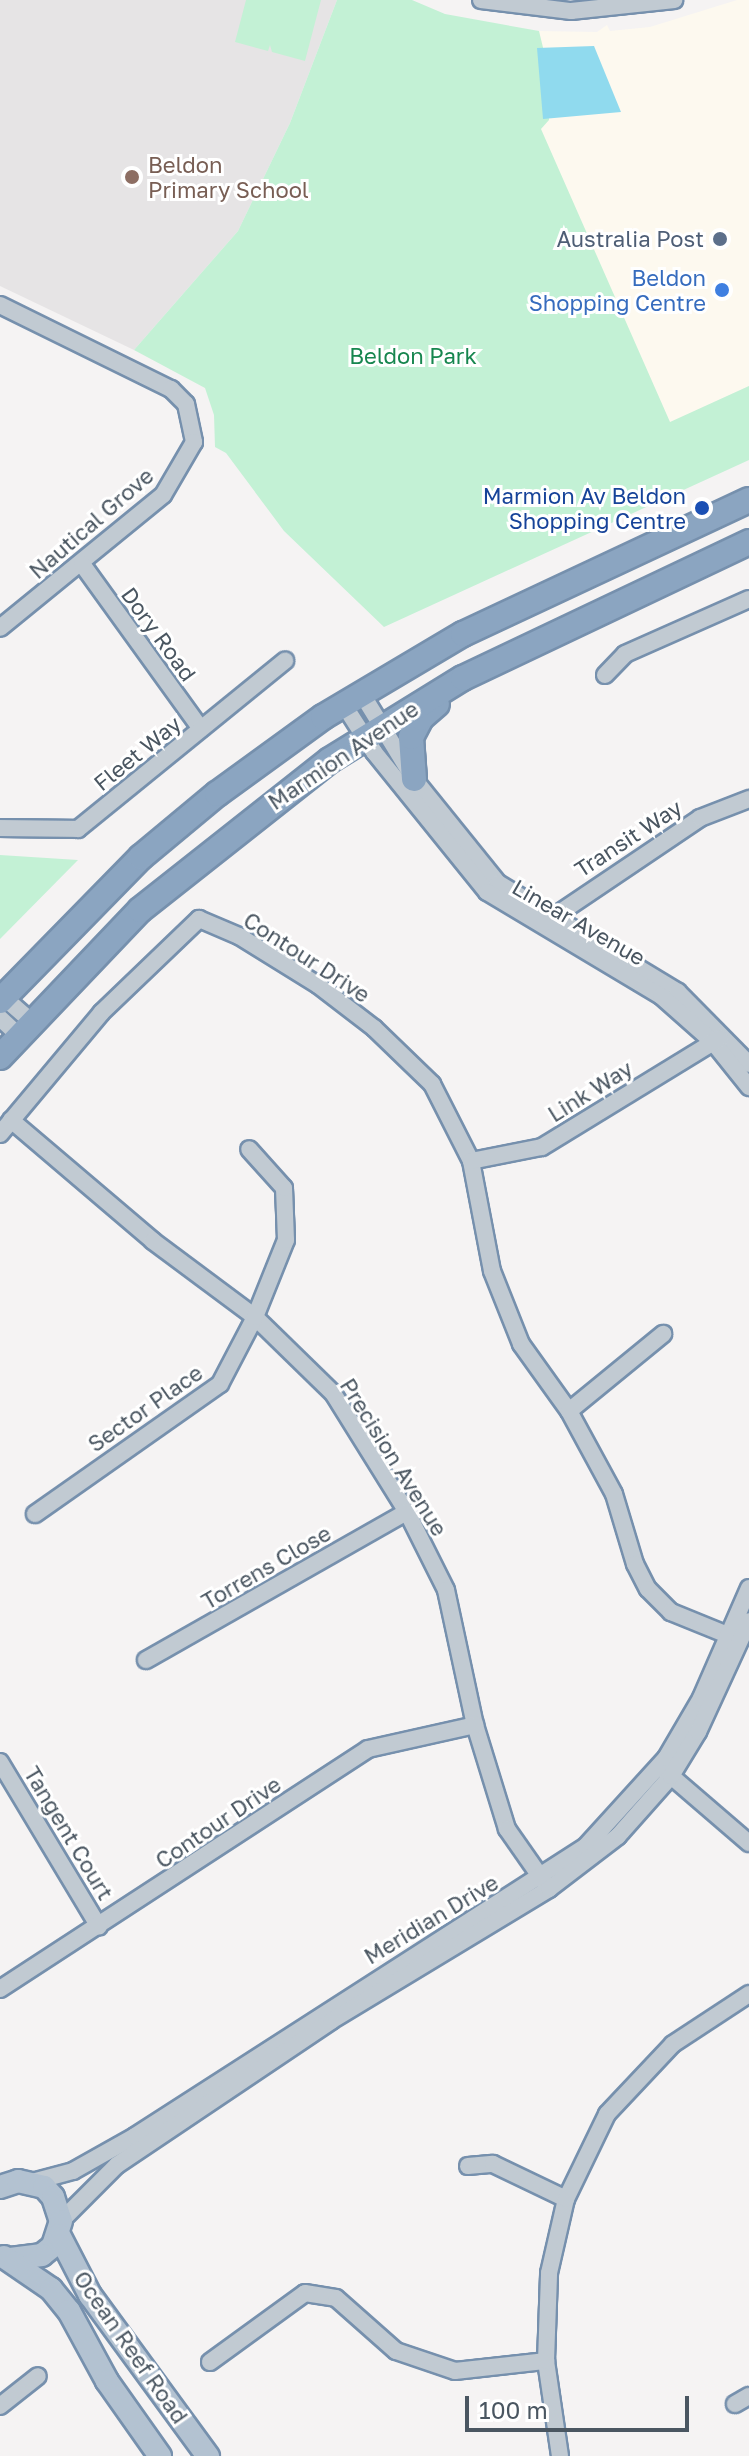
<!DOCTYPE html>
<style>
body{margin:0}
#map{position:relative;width:749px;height:2456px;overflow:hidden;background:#f5f3f3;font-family:"Golos Text",sans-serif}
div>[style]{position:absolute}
.commercial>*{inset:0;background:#fdf9ef}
.education>*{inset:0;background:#e6e4e5}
.green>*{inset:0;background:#c3f1d5}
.water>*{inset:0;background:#90daee}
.roads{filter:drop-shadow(2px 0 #7690ad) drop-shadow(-2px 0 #7690ad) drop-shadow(0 2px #7690ad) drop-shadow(0 -2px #7690ad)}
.minor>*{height:16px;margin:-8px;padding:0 8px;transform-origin:8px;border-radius:8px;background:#c1cad2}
.major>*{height:22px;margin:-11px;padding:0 11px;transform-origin:11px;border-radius:11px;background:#b3c2d1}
.highway>*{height:24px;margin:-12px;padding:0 12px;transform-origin:12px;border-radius:12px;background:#8ba5c1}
.dots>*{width:22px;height:22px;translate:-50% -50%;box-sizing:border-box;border:4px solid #fff;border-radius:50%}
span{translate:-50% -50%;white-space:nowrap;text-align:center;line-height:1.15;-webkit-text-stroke:6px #fff;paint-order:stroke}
.education-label{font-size:22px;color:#785e54}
.left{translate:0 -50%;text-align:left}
.service-label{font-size:22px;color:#4e5e75}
.right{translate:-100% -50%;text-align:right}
.shop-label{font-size:22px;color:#366cbe}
.park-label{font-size:22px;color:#17864f}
.transit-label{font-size:22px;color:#164399}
.street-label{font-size:22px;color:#4a5661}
.scale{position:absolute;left:465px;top:2396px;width:224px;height:36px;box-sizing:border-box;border:4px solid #4a5661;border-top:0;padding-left:10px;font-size:24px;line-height:28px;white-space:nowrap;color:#4a5661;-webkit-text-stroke:6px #fff;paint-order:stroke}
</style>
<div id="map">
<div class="commercial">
<div style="clip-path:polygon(737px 0,749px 0,749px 386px,670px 423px,540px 129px,539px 31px,597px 32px,607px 25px,610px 31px,650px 27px)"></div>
</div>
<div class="education">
<div style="clip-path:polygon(0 0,337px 0,290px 123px,238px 231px,134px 350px,0 286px)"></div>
</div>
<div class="green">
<div style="clip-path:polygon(246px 0,321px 0,305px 61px,272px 52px,270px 45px,268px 51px,235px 42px)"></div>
<div style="clip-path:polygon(337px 0,412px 0,445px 14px,539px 31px,547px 64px,549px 120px,541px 129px,670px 422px,749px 386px,749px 460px,384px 627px,284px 531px,226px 453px,215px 447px,214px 415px,205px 388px,134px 350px,238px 231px,290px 123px)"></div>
<div style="clip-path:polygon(0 855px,78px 860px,0 939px)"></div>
</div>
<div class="water">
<div style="clip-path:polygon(594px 46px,621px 112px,543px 119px,537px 48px)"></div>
</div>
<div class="roads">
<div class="minor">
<div style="left:481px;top:0;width:91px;rotate:7deg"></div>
<div style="left:571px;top:11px;width:104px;rotate:-6.1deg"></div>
<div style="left:0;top:305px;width:191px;rotate:26.2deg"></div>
<div style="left:171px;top:389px;width:21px;rotate:45deg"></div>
<div style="left:186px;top:404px;width:39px;rotate:78deg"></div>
<div style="left:194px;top:442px;width:61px;rotate:120.3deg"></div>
<div style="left:163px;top:495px;width:210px;rotate:140.8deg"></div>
<div style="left:82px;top:564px;width:203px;rotate:54.2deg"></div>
<div style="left:605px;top:675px;width:29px;rotate:-46deg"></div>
<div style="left:625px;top:654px;width:136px;rotate:-23.9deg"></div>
<div style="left:362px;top:694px;width:100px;rotate:58.5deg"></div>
<div style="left:414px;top:779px;width:134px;rotate:51.1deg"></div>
<div style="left:498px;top:883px;width:210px;rotate:31.2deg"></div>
<div style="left:678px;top:992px;width:101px;rotate:45.4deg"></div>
<div style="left:344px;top:705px;width:56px;rotate:57.4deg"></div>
<div style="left:374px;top:752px;width:180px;rotate:51.1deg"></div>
<div style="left:487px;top:892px;width:203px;rotate:30.9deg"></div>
<div style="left:661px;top:996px;width:69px;rotate:41.5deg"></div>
<div style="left:713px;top:1042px;width:58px;rotate:51.3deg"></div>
<div style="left:0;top:828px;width:78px;rotate:0.7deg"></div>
<div style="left:78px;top:829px;width:267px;rotate:-39.1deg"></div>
<div style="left:543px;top:924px;width:189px;rotate:-34deg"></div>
<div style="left:700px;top:818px;width:53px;rotate:-21.2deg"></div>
<div style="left:0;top:994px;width:41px;rotate:41.1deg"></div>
<div style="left:0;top:1018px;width:25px;rotate:43deg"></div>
<div style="left:11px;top:1120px;width:187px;rotate:40.4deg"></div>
<div style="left:153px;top:1241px;width:127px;rotate:36.7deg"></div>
<div style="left:255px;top:1317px;width:109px;rotate:44.3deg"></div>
<div style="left:333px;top:1393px;width:140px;rotate:58.1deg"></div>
<div style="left:407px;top:1512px;width:87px;rotate:63.4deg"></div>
<div style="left:446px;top:1590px;width:138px;rotate:77.9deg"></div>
<div style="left:475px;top:1725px;width:109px;rotate:72.9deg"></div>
<div style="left:507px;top:1829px;width:73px;rotate:55deg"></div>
<div style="left:0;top:1134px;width:158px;rotate:-50.1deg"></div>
<div style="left:101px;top:1013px;width:136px;rotate:-43.8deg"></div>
<div style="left:199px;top:919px;width:43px;rotate:23deg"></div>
<div style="left:239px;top:936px;width:93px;rotate:31.8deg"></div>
<div style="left:318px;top:985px;width:71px;rotate:37.5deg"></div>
<div style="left:374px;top:1028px;width:81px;rotate:44deg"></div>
<div style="left:432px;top:1084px;width:86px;rotate:63.1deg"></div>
<div style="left:471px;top:1161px;width:112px;rotate:79.2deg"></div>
<div style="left:492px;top:1271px;width:79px;rotate:68.3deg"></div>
<div style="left:521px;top:1344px;width:82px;rotate:54.4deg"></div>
<div style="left:569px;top:1411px;width:94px;rotate:61.5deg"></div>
<div style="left:614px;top:1494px;width:73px;rotate:73.3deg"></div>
<div style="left:635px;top:1564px;width:28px;rotate:63deg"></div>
<div style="left:648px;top:1589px;width:33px;rotate:45deg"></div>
<div style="left:671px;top:1612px;width:74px;rotate:22.1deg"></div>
<div style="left:471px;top:1161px;width:72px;rotate:-11.2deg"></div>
<div style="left:542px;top:1147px;width:209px;rotate:-31.5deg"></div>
<div style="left:569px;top:1411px;width:122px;rotate:-39.3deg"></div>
<div style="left:35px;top:1514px;width:226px;rotate:-35.1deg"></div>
<div style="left:220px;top:1384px;width:76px;rotate:-62.4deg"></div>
<div style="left:255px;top:1317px;width:83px;rotate:-68.1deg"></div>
<div style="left:286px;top:1240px;width:52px;rotate:-92.2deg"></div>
<div style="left:284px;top:1188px;width:52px;rotate:-131.9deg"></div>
<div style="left:146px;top:1660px;width:300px;rotate:-29.6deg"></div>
<div style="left:0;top:1762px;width:192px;rotate:59deg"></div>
<div style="left:664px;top:1770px;width:112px;rotate:40.7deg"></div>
<div style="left:0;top:1989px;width:439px;rotate:-33.1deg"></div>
<div style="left:368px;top:1749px;width:110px;rotate:-12.6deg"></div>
<div style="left:468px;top:2166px;width:25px;rotate:-5deg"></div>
<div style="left:493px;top:2164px;width:81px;rotate:25.6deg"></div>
<div style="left:32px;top:2182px;width:42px;rotate:-15deg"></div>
<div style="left:73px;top:2171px;width:71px;rotate:-29.4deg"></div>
<div style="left:135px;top:2136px;width:536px;rotate:-32.74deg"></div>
<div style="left:586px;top:1846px;width:119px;rotate:-47.7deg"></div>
<div style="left:666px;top:1758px;width:69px;rotate:-59.7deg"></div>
<div style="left:701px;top:1698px;width:120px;rotate:-66.4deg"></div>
<div style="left:61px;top:2221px;width:79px;rotate:-45deg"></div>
<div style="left:117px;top:2165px;width:258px;rotate:-33.9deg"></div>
<div style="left:331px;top:2021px;width:255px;rotate:-31.2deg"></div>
<div style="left:549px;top:1889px;width:87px;rotate:-37.5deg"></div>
<div style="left:618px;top:1836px;width:80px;rotate:-48.5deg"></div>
<div style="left:671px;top:1776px;width:52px;rotate:-58.5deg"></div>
<div style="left:698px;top:1732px;width:122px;rotate:-65.3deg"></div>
<div style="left:210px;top:2362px;width:117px;rotate:-36deg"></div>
<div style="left:305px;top:2293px;width:31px;rotate:9deg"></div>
<div style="left:336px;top:2298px;width:80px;rotate:41.5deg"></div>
<div style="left:396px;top:2351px;width:62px;rotate:18.7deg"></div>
<div style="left:455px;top:2371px;width:92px;rotate:-6.3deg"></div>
<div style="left:735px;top:2404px;width:16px;rotate:-30deg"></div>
<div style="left:0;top:2406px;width:48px;rotate:-38.3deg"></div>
<div style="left:560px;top:2456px;width:96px;rotate:-98.4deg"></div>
<div style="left:546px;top:2361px;width:88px;rotate:-88deg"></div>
<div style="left:549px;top:2273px;width:76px;rotate:-77.1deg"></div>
<div style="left:566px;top:2199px;width:94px;rotate:-64.2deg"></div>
<div style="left:607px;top:2114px;width:96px;rotate:-46.7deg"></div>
<div style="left:673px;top:2044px;width:91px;rotate:-33.3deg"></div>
</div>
<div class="major">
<div style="left:0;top:2187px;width:19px;rotate:-18deg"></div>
<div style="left:18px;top:2181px;width:27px;rotate:13deg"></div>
<div style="left:44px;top:2187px;width:13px;rotate:48deg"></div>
<div style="left:53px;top:2197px;width:25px;rotate:72deg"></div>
<div style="left:61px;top:2221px;width:26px;rotate:108deg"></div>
<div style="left:53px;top:2246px;width:14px;rotate:141deg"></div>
<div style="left:42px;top:2255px;width:34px;rotate:173deg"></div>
<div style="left:59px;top:2235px;width:68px;rotate:62.7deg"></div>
<div style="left:90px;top:2295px;width:200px;rotate:53.8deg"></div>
<div style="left:4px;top:2257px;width:57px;rotate:34.2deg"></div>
<div style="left:51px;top:2289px;width:28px;rotate:51deg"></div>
<div style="left:69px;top:2311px;width:80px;rotate:61.5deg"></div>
<div style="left:107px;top:2381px;width:92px;rotate:54.8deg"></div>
</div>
<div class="highway">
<div style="left:414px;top:779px;width:42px;rotate:-94.1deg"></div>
<div style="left:411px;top:737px;width:21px;rotate:-62deg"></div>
<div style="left:421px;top:718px;width:21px;rotate:-41deg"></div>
<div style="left:0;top:1001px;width:202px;rotate:-45.6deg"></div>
<div style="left:141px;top:857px;width:99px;rotate:-39.7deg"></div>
<div style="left:217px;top:794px;width:131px;rotate:-36deg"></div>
<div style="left:323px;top:717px;width:163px;rotate:-30.7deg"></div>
<div style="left:463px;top:634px;width:316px;rotate:-25.1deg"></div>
<div style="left:0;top:1057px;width:203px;rotate:-46.4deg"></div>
<div style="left:140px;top:910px;width:242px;rotate:-38.3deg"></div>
<div style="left:330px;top:760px;width:156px;rotate:-31.7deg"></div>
<div style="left:463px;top:678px;width:317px;rotate:-25.4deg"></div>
</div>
</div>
<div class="dots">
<div style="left:132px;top:177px;background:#8d6e63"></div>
<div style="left:720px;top:239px;background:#5c6f8a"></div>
<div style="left:722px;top:290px;background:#3f7fe0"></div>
<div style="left:702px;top:508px;background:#1a4fb4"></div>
</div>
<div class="education-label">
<span class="left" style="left:148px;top:177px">Beldon<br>Primary School</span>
</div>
<div class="service-label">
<span class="right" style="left:704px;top:239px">Australia Post</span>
</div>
<div class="shop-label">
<span class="right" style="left:706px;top:290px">Beldon<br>Shopping Centre</span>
</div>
<div class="park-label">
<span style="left:413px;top:356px">Beldon Park</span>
</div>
<div class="transit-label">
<span class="right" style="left:686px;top:508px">Marmion Av Beldon<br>Shopping Centre</span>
</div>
<div class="street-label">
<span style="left:91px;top:523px;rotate:-41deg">Nautical Grove</span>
<span style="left:159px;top:634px;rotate:54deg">Dory Road</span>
<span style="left:137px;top:753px;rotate:-39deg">Fleet Way</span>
<span style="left:343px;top:755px;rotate:-34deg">Marmion Avenue</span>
<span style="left:628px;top:838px;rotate:-33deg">Transit Way</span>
<span style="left:579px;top:922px;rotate:30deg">Linear Avenue</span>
<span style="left:307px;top:957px;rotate:33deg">Contour Drive</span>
<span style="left:590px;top:1091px;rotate:-32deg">Link Way</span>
<span style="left:145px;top:1408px;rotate:-35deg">Sector Place</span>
<span style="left:394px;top:1457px;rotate:58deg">Precision Avenue</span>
<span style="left:266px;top:1567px;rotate:-30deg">Torrens Close</span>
<span style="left:218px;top:1822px;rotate:-34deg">Contour Drive</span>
<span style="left:69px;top:1833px;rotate:59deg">Tangent Court</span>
<span style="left:431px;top:1919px;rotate:-31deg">Meridian Drive</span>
<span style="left:131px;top:2347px;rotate:55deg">Ocean Reef Road</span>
</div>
<div class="scale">100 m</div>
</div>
